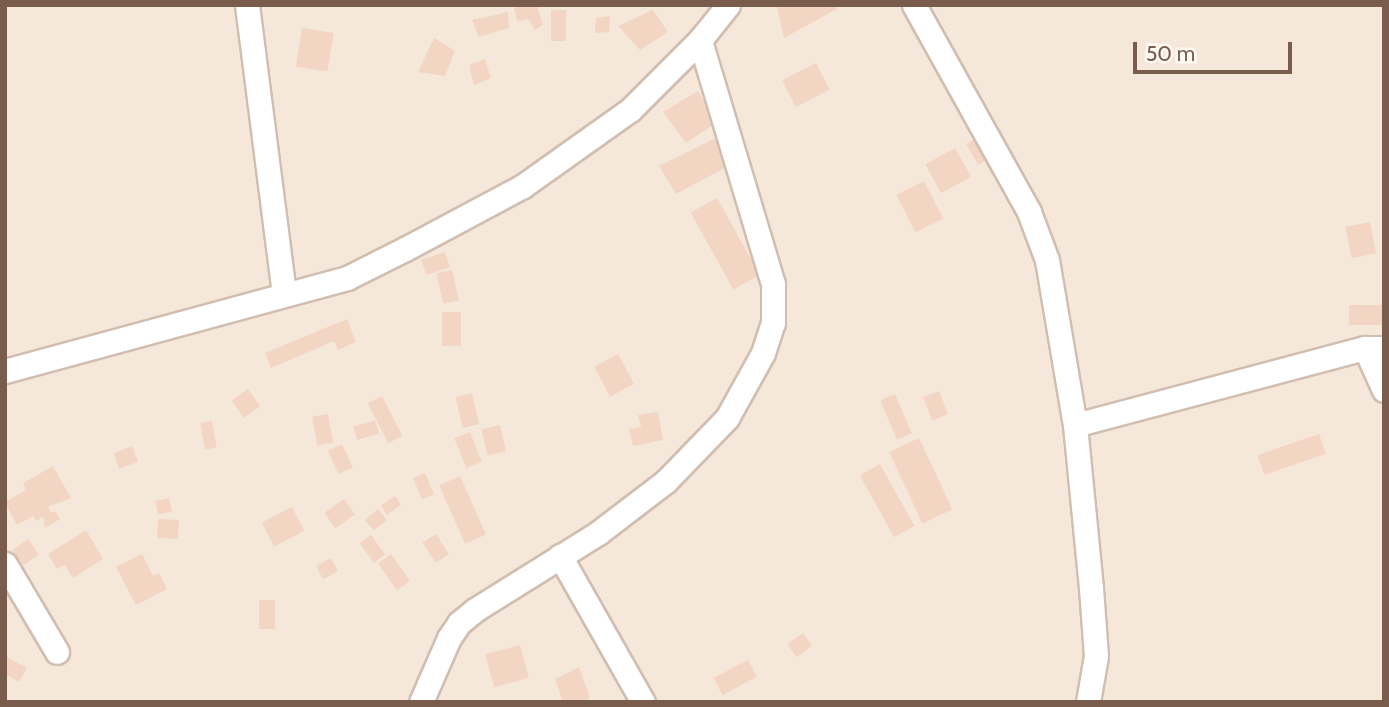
<!DOCTYPE html>
<style>
body{margin:0}
#map{position:relative;width:1389px;height:707px;overflow:hidden;background:#fdf6ec;font-family:Cabin,sans-serif}
div>[style]{position:absolute}
.residential>*{inset:0;background:#f5e8da;transform-origin:0 0}
.building>*{inset:0;background:#f3d5c3;transform-origin:0 0}
.roads{filter:drop-shadow(2px 0 #d1beb0) drop-shadow(-2px 0 #d1beb0) drop-shadow(0 2px #d1beb0) drop-shadow(0 -2px #d1beb0)}
.minor>*{height:23px;margin:-11.5px;padding:0 11.5px;transform-origin:11.5px;border-radius:11.5px;background:#fff}
span{translate:-50% -50%;white-space:nowrap;text-align:center;line-height:1.15;-webkit-text-stroke:5px #fffaf3;paint-order:stroke}
.frame{position:absolute;inset:0;border:7px solid #7a5c4d;pointer-events:none}
.scale{position:absolute;left:1133px;top:42px;width:159px;height:32px;box-sizing:border-box;border:4px solid #7a5c4d;border-top:0;padding-left:9px;font-size:21px;line-height:24px;white-space:nowrap;color:#7a5c4d;-webkit-text-stroke:5px #fffaf3;paint-order:stroke}
</style>
<div id="map">
<div class="residential">
<div style="left:5px;top:5px;width:1379px;height:697px"></div>
</div>
<div class="building">
<div style="clip-path:polygon(527px 5px,537px 5px,543px 25px,535px 30px,528px 19px,517px 21px,514px 8px)"></div>
<div style="clip-path:polygon(780px 5px,835px 5px,837px 9px,784px 38px,777px 7px)"></div>
<div style="left:551px;top:10px;width:15px;height:31px"></div>
<div style="clip-path:polygon(653px 10px,668px 32px,640px 50px,618px 26px)"></div>
<div style="clip-path:polygon(508px 12px,509px 28px,479px 37px,472px 20px)"></div>
<div style="clip-path:polygon(610px 16px,609px 32px,595px 33px,596px 18px)"></div>
<div style="left:302px;top:28px;width:32px;height:39px;rotate:9deg"></div>
<div style="clip-path:polygon(434px 38px,455px 51px,445px 76px,418px 72px)"></div>
<div style="clip-path:polygon(485px 59px,491px 78px,474px 85px,469px 65px)"></div>
<div style="left:816px;top:63px;width:30px;height:38px;rotate:63deg"></div>
<div style="clip-path:polygon(698px 91px,716px 123px,686px 143px,663px 112px)"></div>
<div style="clip-path:polygon(722px 135px,732px 164px,676px 194px,659px 166px)"></div>
<div style="left:980px;top:136px;width:24px;height:16px;rotate:60deg"></div>
<div style="left:955px;top:148px;width:33px;height:34px;rotate:61deg"></div>
<div style="left:924px;top:181px;width:42px;height:31px;rotate:63deg"></div>
<div style="left:717px;top:198px;width:88px;height:30px;rotate:61deg"></div>
<div style="left:1370px;top:222px;width:32px;height:25px;rotate:79deg"></div>
<div style="left:445px;top:252px;width:16px;height:25px;rotate:72deg"></div>
<div style="left:452px;top:270px;width:31px;height:16px;rotate:77deg"></div>
<div style="left:1384px;top:305px;width:20px;height:35px;rotate:90deg"></div>
<div style="left:442px;top:312px;width:19px;height:34px"></div>
<div style="clip-path:polygon(347px 319px,356px 342px,338px 350px,334px 341px,271px 368px,265px 353px)"></div>
<div style="left:618px;top:354px;width:34px;height:27px;rotate:62deg"></div>
<div style="left:248px;top:389px;width:21px;height:20px;rotate:55deg"></div>
<div style="left:939px;top:391px;width:25px;height:17px;rotate:69deg"></div>
<div style="left:472px;top:393px;width:32px;height:17px;rotate:77deg"></div>
<div style="left:895px;top:394px;width:43px;height:16px;rotate:67deg"></div>
<div style="left:382px;top:396px;width:45px;height:16px;rotate:63deg"></div>
<div style="clip-path:polygon(658px 412px,663px 440px,633px 446px,629px 429px,641px 427px,638px 415px)"></div>
<div style="left:328px;top:414px;width:29px;height:16px;rotate:80deg"></div>
<div style="left:375px;top:420px;width:14px;height:23px;rotate:73deg"></div>
<div style="left:212px;top:421px;width:27px;height:12px;rotate:80deg"></div>
<div style="left:500px;top:425px;width:27px;height:19px;rotate:77deg"></div>
<div style="left:470px;top:432px;width:32px;height:17px;rotate:68deg"></div>
<div style="left:1319px;top:434px;width:21px;height:65px;rotate:71deg"></div>
<div style="left:919px;top:438px;width:79px;height:33px;rotate:65deg"></div>
<div style="left:342px;top:444px;width:26px;height:16px;rotate:65deg"></div>
<div style="left:132px;top:446px;width:17px;height:20px;rotate:69deg"></div>
<div style="left:880px;top:464px;width:71px;height:23px;rotate:61deg"></div>
<div style="clip-path:polygon(53px 466px,71px 498px,48px 507px,51px 513px,55px 511px,60px 519px,45px 528px,43px 517px,36px 521px,33px 516px,17px 525px,5px 502px,26px 490px,23px 483px)"></div>
<div style="left:425px;top:473px;width:23px;height:13px;rotate:67deg"></div>
<div style="left:460px;top:476px;width:64px;height:23px;rotate:66deg"></div>
<div style="left:395px;top:496px;width:11px;height:17px;rotate:56deg"></div>
<div style="left:169px;top:498px;width:14px;height:14px;rotate:78deg"></div>
<div style="left:344px;top:499px;width:19px;height:24px;rotate:55deg"></div>
<div style="left:292px;top:507px;width:27px;height:34px;rotate:63deg"></div>
<div style="left:378px;top:509px;width:14px;height:17px;rotate:51deg"></div>
<div style="left:158px;top:519px;width:21px;height:19px;rotate:3deg"></div>
<div style="clip-path:polygon(86px 530px,103px 559px,73px 578px,65px 565px,57px 569px,48px 554px)"></div>
<div style="left:436px;top:534px;width:24px;height:16px;rotate:57deg"></div>
<div style="left:371px;top:535px;width:24px;height:14px;rotate:54deg"></div>
<div style="left:28px;top:539px;width:19px;height:19px;rotate:55deg"></div>
<div style="clip-path:polygon(142px 554px,153px 576px,159px 573px,167px 589px,136px 605px,116px 567px)"></div>
<div style="left:391px;top:554px;width:33px;height:16px;rotate:55deg"></div>
<div style="left:331px;top:558px;width:15px;height:17px;rotate:62deg"></div>
<div style="left:259px;top:600px;width:16px;height:29px"></div>
<div style="left:803px;top:633px;width:16px;height:19px;rotate:55deg"></div>
<div style="left:520px;top:645px;width:34px;height:36px;rotate:75deg"></div>
<div style="clip-path:polygon(5px 656px,27px 668px,19px 682px,5px 674px)"></div>
<div style="left:748px;top:660px;width:19px;height:39px;rotate:62deg"></div>
<div style="clip-path:polygon(579px 667px,590px 698px,583px 702px,563px 702px,555px 679px)"></div>
</div>
<div class="roads">
<div class="minor">
<div style="left:247px;top:5px;width:291px;rotate:82.7deg"></div>
<div style="left:914px;top:5px;width:237px;rotate:60.9deg"></div>
<div style="left:1029px;top:212px;width:51px;rotate:69.4deg"></div>
<div style="left:1047px;top:260px;width:167px;rotate:80.4deg"></div>
<div style="left:1075px;top:425px;width:164px;rotate:84.4deg"></div>
<div style="left:1091px;top:588px;width:68px;rotate:85.8deg"></div>
<div style="left:1096px;top:656px;width:47px;rotate:99.9deg"></div>
<div style="left:1365px;top:348px;width:46px;rotate:65.7deg"></div>
<div style="left:5px;top:371px;width:354px;rotate:-15.2deg"></div>
<div style="left:347px;top:278px;width:65px;rotate:-26.6deg"></div>
<div style="left:405px;top:249px;width:134px;rotate:-28.1deg"></div>
<div style="left:523px;top:186px;width:131px;rotate:-35.4deg"></div>
<div style="left:630px;top:110px;width:99px;rotate:-45deg"></div>
<div style="left:700px;top:40px;width:45px;rotate:-51.3deg"></div>
<div style="left:1075px;top:425px;width:300px;rotate:-14.9deg"></div>
<div style="left:1365px;top:348px;width:19px"></div>
<div style="left:560px;top:556px;width:168px;rotate:60.4deg"></div>
<div style="left:5px;top:564px;width:102px;rotate:59.4deg"></div>
<div style="left:421px;top:702px;width:70px;rotate:-66.4deg"></div>
<div style="left:449px;top:638px;width:18px;rotate:-56deg"></div>
<div style="left:459px;top:623px;width:21px;rotate:-39deg"></div>
<div style="left:475px;top:610px;width:145px;rotate:-32deg"></div>
<div style="left:598px;top:533px;width:86px;rotate:-37.4deg"></div>
<div style="left:666px;top:481px;width:88px;rotate:-45.9deg"></div>
<div style="left:727px;top:418px;width:74px;rotate:-61deg"></div>
<div style="left:763px;top:353px;width:32px;rotate:-72deg"></div>
<div style="left:773px;top:323px;width:39px;rotate:-90deg"></div>
<div style="left:773px;top:284px;width:255px;rotate:-106.7deg"></div>
</div>
</div>
<div class="frame"></div>
<div class="scale">50 m</div>
</div>
